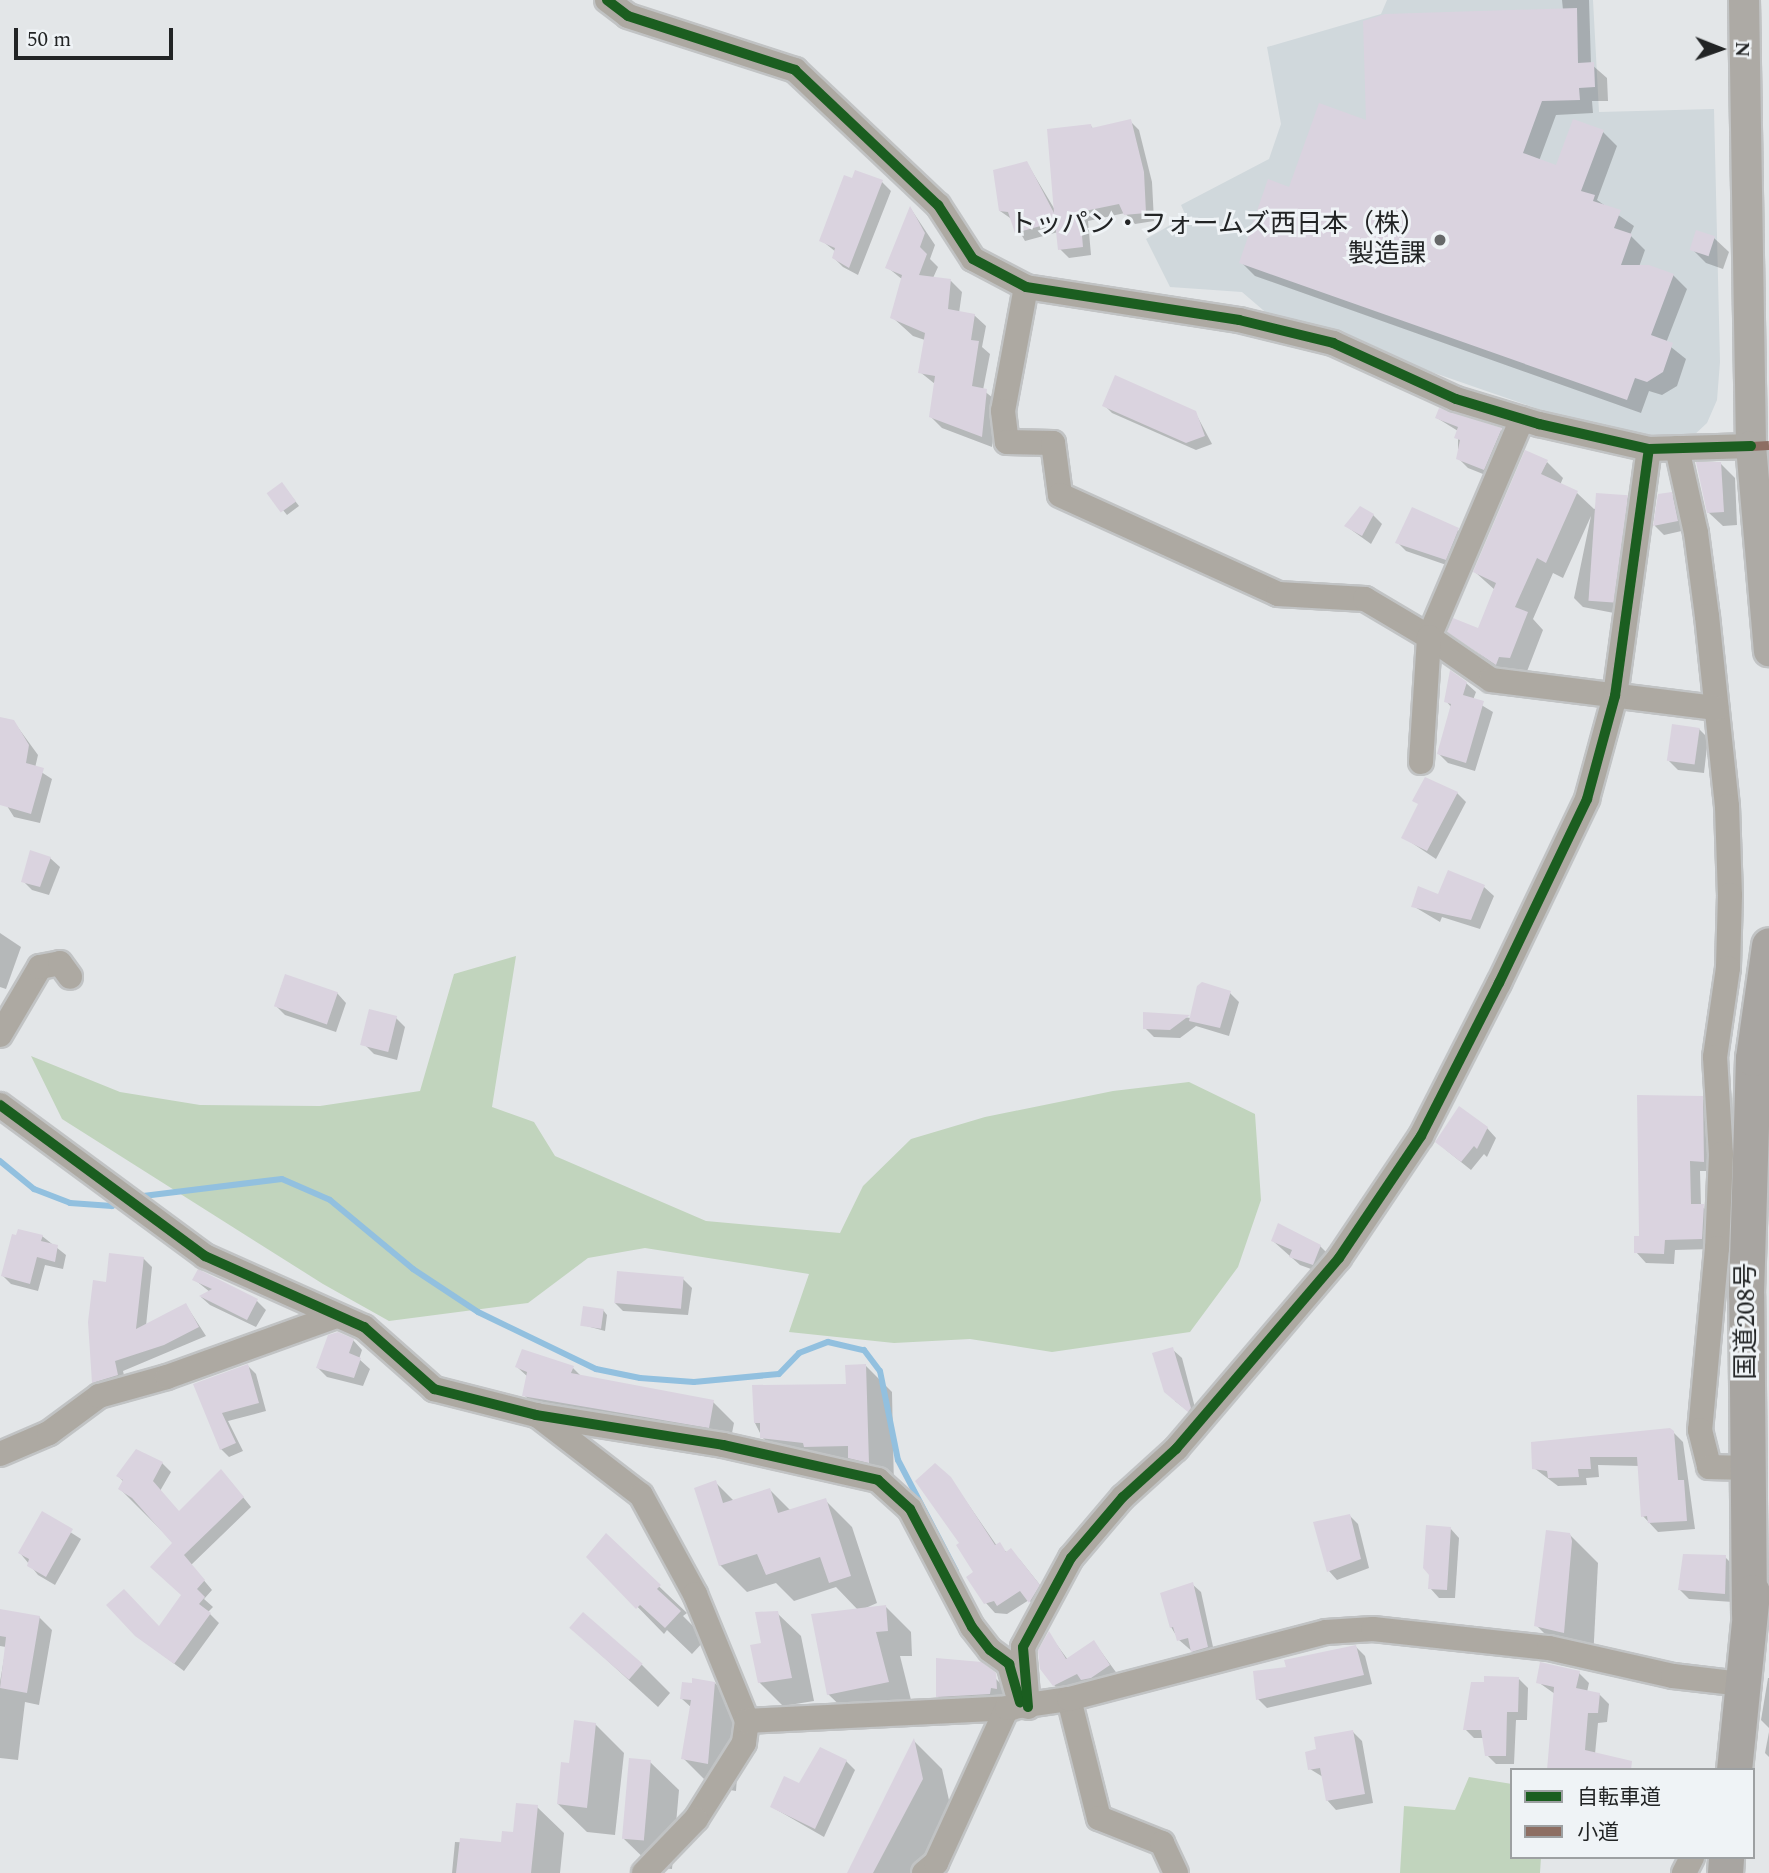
<!DOCTYPE html>
<meta charset="utf-8">
<style>
body{margin:0}
#map{position:relative;width:1769px;height:1873px;overflow:hidden;background:#e3e6e8;font-family:Spectral,"Noto Sans JP",serif}
div>[style]{position:absolute}
.built>*{inset:0;background:#d0d8dc}
.green>*{inset:0;background:#c1d4bd}
.shadow>*{inset:0;background:#0003}
.stream>*{height:6px;margin:-3px;padding:0 3px;transform-origin:3px;border-radius:3px;background:#92c0df}
.building>*{inset:0;background:#dad3df;transform-origin:0 0}
.roads{filter:drop-shadow(2px 0 #c1c3c4) drop-shadow(-2px 0 #c1c3c4) drop-shadow(0 2px #c1c3c4) drop-shadow(0 -2px #c1c3c4)}
.minor>*{height:24px;margin:-12px;padding:0 12px;transform-origin:12px;border-radius:12px;background:#ada9a2}
.major>*{height:30px;margin:-15px;padding:0 15px;transform-origin:15px;border-radius:15px;background:#adaaa5}
.highway>*{height:35px;margin:-17.5px;padding:0 17.5px;transform-origin:17.5px;border-radius:17.5px;background:#a8a5a1}
.quiet>*{height:9px;margin-top:-4.5px;transform-origin:0;background:repeating-linear-gradient(90deg,#8d6e63 0 18px,transparent 0 27px)}
.cycleway>*{height:10px;margin:-5px;padding:0 5px;transform-origin:5px;border-radius:5px;background:#1b5e20}
.dots>*{width:19px;height:19px;translate:-50% -50%;box-sizing:border-box;border:4px solid #eff3f6;border-radius:50%}
span{translate:-50% -50%;white-space:nowrap;text-align:center;line-height:1.15;-webkit-text-stroke:6px #eff3f6;paint-order:stroke}
.poi-label{font-size:26px;color:#222425}
.right{translate:-100% -50%;text-align:right}
.street-label{font-size:26px;color:#222425}
.legend{position:absolute;left:1510px;top:1768px;width:245px;height:91px;box-sizing:border-box;background:#eff3f6;border:2px solid #9da0a2;margin:0;padding:9px 12px;list-style:none;font-size:21px;color:#222425}
.legend li{display:flex;align-items:center;gap:14px;height:35px}
.legend b{width:35px;border:2px solid #9da0a2}
.north{position:absolute;left:1685px;top:14px;width:70px;height:70px;-webkit-text-stroke:5px #eff3f6;paint-order:stroke;rotate:91deg;font-size:19px;font-weight:700;line-height:28px;text-align:center;color:#222425}
.north::after{content:'';display:block;margin:auto;width:24px;height:32px;background:#222425;clip-path:polygon(50% 0,100% 100%,50% 72%,0 100%)}
.scale{position:absolute;left:14px;top:28px;width:159px;height:32px;box-sizing:border-box;border:4px solid #222425;border-top:0;padding-left:9px;font-size:21px;line-height:24px;white-space:nowrap;color:#222425;-webkit-text-stroke:5px #eff3f6;paint-order:stroke}
</style>
<div id="map">
<div class="built">
<div style="clip-path:polygon(1387px 0,1593px 0,1599px 112px,1714px 109px,1720px 362px,1717px 400px,1707px 423px,1692px 437px,1647px 442px,1605px 432px,1270px 316px,1242px 292px,1170px 287px,1146px 239px,1186px 216px,1181px 205px,1269px 159px,1281px 124px,1267px 47px,1381px 14px)"></div>
</div>
<div class="green">
<div style="clip-path:polygon(516px 956px,492px 1107px,534px 1122px,555px 1156px,706px 1221px,840px 1233px,863px 1186px,911px 1139px,985px 1117px,1113px 1091px,1189px 1082px,1255px 1114px,1261px 1200px,1238px 1267px,1190px 1332px,1052px 1352px,970px 1339px,894px 1343px,789px 1332px,809px 1274px,645px 1248px,588px 1258px,528px 1303px,389px 1321px,323px 1284px,62px 1119px,31px 1056px,120px 1092px,200px 1105px,320px 1106px,420px 1091px,454px 974px)"></div>
<div style="clip-path:polygon(1469px 1777px,1512px 1784px,1512px 1857px,1541px 1857px,1540px 1873px,1400px 1873px,1404px 1806px,1455px 1810px)"></div>
</div>
<div class="shadow">
<div style="clip-path:polygon(1562px 0,1589px 0,1591px 64px,1607px 78px,1608px 101px,1592px 101px,1593px 113px,1556px 115px,1539px 161px,1557px 167px,1603px 132px,1617px 146px,1597px 200px,1634px 226px,1630px 235px,1645px 250px,1639px 267px,1673px 275px,1687px 289px,1666px 343px,1686px 359px,1677px 386px,1662px 395px,1649px 391px,1641px 413px,1255px 276px,1241px 262px,1290px 189px,1368px 122px,1563px 10px)"></div>
<div style="clip-path:polygon(1130px 121px,1139px 130px,1152px 182px,1154px 221px,1135px 224px,1125px 213px,1088px 221px,1091px 255px,1069px 258px,1060px 249px,1058px 232px,1025px 241px,1013px 220px,1000px 211px,1027px 163px,1055px 210px,1091px 126px,1094px 130px)"></div>
<div style="clip-path:polygon(856px 172px,882px 182px,891px 191px,858px 275px,843px 267px,834px 258px,836px 252px,821px 240px)"></div>
<div style="clip-path:polygon(911px 209px,935px 245px,930px 259px,938px 267px,933px 278px,951px 281px,962px 292px,959px 313px,974px 315px,986px 326px,982px 347px,990px 354px,983px 390px,998px 402px,992px 447px,942px 428px,931px 417px,935px 384px,920px 372px,925px 340px,913px 336px,892px 317px,903px 280px,887px 267px)"></div>
<div style="clip-path:polygon(1714px 238px,1729px 252px,1723px 269px,1706px 263px,1692px 249px)"></div>
<div style="clip-path:polygon(1104px 405px,1195px 412px,1212px 444px,1196px 450px,1112px 413px)"></div>
<div style="clip-path:polygon(1437px 418px,1501px 430px,1510px 439px,1493px 478px,1468px 468px,1458px 458px,1458px 431px)"></div>
<div style="clip-path:polygon(1547px 462px,1563px 478px,1560px 485px,1577px 493px,1594px 509px,1627px 497px,1636px 506px,1614px 613px,1583px 607px,1574px 598px,1591px 516px,1563px 578px,1553px 573px,1533px 619px,1543px 630px,1526px 674px,1513px 680px,1450px 631px,1479px 630px,1495px 590px,1475px 572px)"></div>
<div style="clip-path:polygon(1721px 464px,1735px 478px,1737px 525px,1723px 526px,1708px 512px)"></div>
<div style="clip-path:polygon(286px 489px,299px 506px,287px 515px,270px 494px)"></div>
<div style="clip-path:polygon(1671px 494px,1680px 503px,1686px 530px,1664px 535px,1655px 526px,1659px 496px)"></div>
<div style="clip-path:polygon(1373px 515px,1382px 524px,1371px 544px,1346px 526px)"></div>
<div style="clip-path:polygon(1458px 530px,1467px 539px,1455px 568px,1406px 551px,1397px 542px)"></div>
<div style="clip-path:polygon(1466px 683px,1476px 692px,1473px 700px,1493px 712px,1475px 771px,1448px 763px,1439px 754px,1452px 708px,1446px 701px)"></div>
<div style="clip-path:polygon(14px 722px,38px 755px,35px 768px,52px 779px,40px 823px,14px 817px,0 795px,0 723px)"></div>
<div style="clip-path:polygon(1699px 729px,1708px 738px,1704px 773px,1678px 770px,1669px 761px)"></div>
<div style="clip-path:polygon(1457px 793px,1466px 802px,1436px 859px,1403px 837px)"></div>
<div style="clip-path:polygon(50px 858px,60px 867px,49px 895px,32px 890px,23px 881px)"></div>
<div style="clip-path:polygon(1449px 872px,1484px 887px,1494px 896px,1480px 929px,1442px 917px,1440px 922px,1413px 906px,1439px 896px)"></div>
<div style="clip-path:polygon(0 933px,21px 947px,6px 989px,0 987px)"></div>
<div style="clip-path:polygon(337px 993px,346px 1003px,336px 1032px,285px 1015px,276px 1006px)"></div>
<div style="clip-path:polygon(1230px 993px,1239px 1002px,1229px 1036px,1196px 1026px,1180px 1038px,1154px 1037px,1145px 1028px,1145px 1013px,1191px 1018px)"></div>
<div style="clip-path:polygon(396px 1018px,405px 1027px,397px 1060px,374px 1054px,365px 1045px)"></div>
<div style="clip-path:polygon(1702px 1098px,1712px 1108px,1714px 1171px,1700px 1171px,1701px 1206px,1714px 1216px,1712px 1249px,1675px 1250px,1674px 1264px,1646px 1263px,1636px 1252px)"></div>
<div style="clip-path:polygon(1487px 1128px,1496px 1138px,1487px 1157px,1484px 1154px,1471px 1170px,1446px 1150px)"></div>
<div style="clip-path:polygon(42px 1236px,66px 1255px,63px 1269px,45px 1265px,38px 1291px,11px 1284px,3px 1276px)"></div>
<div style="clip-path:polygon(1273px 1241px,1320px 1246px,1329px 1255px,1322px 1273px,1300px 1265px)"></div>
<div style="clip-path:polygon(143px 1258px,152px 1267px,146px 1326px,186px 1305px,206px 1336px,123px 1371px,126px 1384px,103px 1391px,94px 1382px,108px 1284px)"></div>
<div style="clip-path:polygon(199px 1271px,257px 1301px,266px 1310px,256px 1327px,210px 1305px,201px 1297px,210px 1292px,195px 1280px)"></div>
<div style="clip-path:polygon(683px 1279px,692px 1288px,688px 1315px,623px 1311px,615px 1303px)"></div>
<div style="clip-path:polygon(603px 1310px,607px 1315px,605px 1331px,583px 1325px)"></div>
<div style="clip-path:polygon(353px 1340px,362px 1350px,359px 1359px,370px 1369px,363px 1386px,327px 1377px,318px 1368px)"></div>
<div style="clip-path:polygon(1172px 1349px,1182px 1358px,1198px 1419px,1175px 1401px)"></div>
<div style="clip-path:polygon(248px 1366px,256px 1374px,266px 1411px,228px 1421px,243px 1451px,229px 1457px,221px 1449px,195px 1385px)"></div>
<div style="clip-path:polygon(866px 1366px,892px 1392px,894px 1488px,788px 1464px,762px 1437px,755px 1423px,848px 1386px)"></div>
<div style="clip-path:polygon(517px 1367px,573px 1368px,582px 1377px,713px 1402px,734px 1423px,729px 1448px,545px 1416px,524px 1395px,528px 1377px)"></div>
<div style="clip-path:polygon(1673px 1432px,1683px 1442px,1695px 1529px,1658px 1532px,1643px 1516px,1640px 1466px,1598px 1465px,1599px 1477px,1586px 1478px,1587px 1485px,1558px 1486px,1534px 1468px)"></div>
<div style="clip-path:polygon(162px 1463px,171px 1472px,160px 1491px,180px 1513px,230px 1481px,251px 1507px,191px 1565px,212px 1590px,204px 1599px,213px 1607px,208px 1612px,219px 1623px,184px 1671px,136px 1635px,159px 1628px,183px 1596px,174px 1543px,120px 1489px,124px 1482px,118px 1476px)"></div>
<div style="clip-path:polygon(950px 1478px,997px 1546px,1020px 1560px,1048px 1595px,1038px 1610px,1029px 1600px,1007px 1614px,995px 1613px,986px 1603px,962px 1543px)"></div>
<div style="clip-path:polygon(715px 1482px,734px 1501px,770px 1490px,791px 1511px,825px 1500px,852px 1527px,877px 1603px,861px 1610px,886px 1607px,911px 1632px,912px 1656px,900px 1656px,913px 1708px,854px 1719px,828px 1694px,858px 1610px,836px 1587px,794px 1601px,776px 1583px,747px 1592px,720px 1565px)"></div>
<div style="clip-path:polygon(42px 1514px,81px 1539px,55px 1585px,38px 1575px,20px 1553px)"></div>
<div style="clip-path:polygon(1350px 1516px,1358px 1524px,1369px 1568px,1337px 1580px,1329px 1571px)"></div>
<div style="clip-path:polygon(1450px 1528px,1459px 1538px,1455px 1598px,1439px 1598px,1430px 1588px)"></div>
<div style="clip-path:polygon(1569px 1534px,1598px 1563px,1593px 1660px,1565px 1654px,1536px 1625px)"></div>
<div style="clip-path:polygon(606px 1536px,687px 1613px,683px 1616px,706px 1639px,692px 1654px,667px 1630px,664px 1634px,589px 1557px)"></div>
<div style="clip-path:polygon(1725px 1557px,1734px 1566px,1733px 1602px,1689px 1599px,1680px 1590px)"></div>
<div style="clip-path:polygon(1192px 1584px,1201px 1592px,1215px 1656px,1201px 1659px,1179px 1640px,1171px 1627px)"></div>
<div style="clip-path:polygon(0 1611px,39px 1617px,52px 1630px,39px 1705px,25px 1702px,18px 1760px,0 1758px,0 1682px,6px 1647px,0 1646px)"></div>
<div style="clip-path:polygon(777px 1613px,801px 1636px,814px 1701px,783px 1706px,759px 1682px)"></div>
<div style="clip-path:polygon(572px 1628px,642px 1665px,670px 1693px,658px 1707px)"></div>
<div style="clip-path:polygon(1049px 1634px,1068px 1660px,1094px 1642px,1118px 1675px,1063px 1694px,1054px 1685px)"></div>
<div style="clip-path:polygon(1356px 1647px,1365px 1656px,1372px 1684px,1267px 1708px,1258px 1699px,1288px 1669px)"></div>
<div style="clip-path:polygon(981px 1664px,1011px 1694px,1010px 1702px,952px 1710px,937px 1696px)"></div>
<div style="clip-path:polygon(1579px 1673px,1589px 1683px,1587px 1692px,1599px 1694px,1609px 1704px,1607px 1722px,1598px 1723px,1595px 1754px,1548px 1770px,1555px 1694px,1538px 1682px)"></div>
<div style="clip-path:polygon(1768px 1678px,1769px 1678px,1769px 1728px,1761px 1720px)"></div>
<div style="clip-path:polygon(1519px 1679px,1528px 1688px,1527px 1720px,1516px 1720px,1514px 1764px,1496px 1764px,1487px 1755px,1484px 1738px,1474px 1738px,1465px 1729px)"></div>
<div style="clip-path:polygon(714px 1682px,742px 1711px,736px 1791px,712px 1787px,683px 1758px,692px 1708px,682px 1699px)"></div>
<div style="clip-path:polygon(595px 1724px,624px 1753px,615px 1835px,587px 1832px,558px 1804px,571px 1765px)"></div>
<div style="clip-path:polygon(1353px 1732px,1362px 1741px,1373px 1803px,1336px 1810px,1327px 1800px,1323px 1777px,1310px 1769px,1318px 1751px)"></div>
<div style="clip-path:polygon(1769px 1732px,1769px 1757px,1765px 1753px)"></div>
<div style="clip-path:polygon(914px 1741px,942px 1769px,951px 1809px,916px 1873px,850px 1873px)"></div>
<div style="clip-path:polygon(846px 1761px,855px 1770px,824px 1837px,772px 1807px)"></div>
<div style="clip-path:polygon(650px 1762px,679px 1790px,672px 1869px,653px 1867px,624px 1839px)"></div>
<div style="clip-path:polygon(537px 1807px,564px 1833px,560px 1873px,452px 1873px,455px 1842px,502px 1844px)"></div>
</div>
<div class="stream">
<div style="left:0;top:1161px;width:44px;rotate:39.5deg"></div>
<div style="left:34px;top:1189px;width:39px;rotate:21deg"></div>
<div style="left:70px;top:1203px;width:42px;rotate:4.1deg"></div>
<div style="left:112px;top:1206px;width:11px;rotate:-27deg"></div>
<div style="left:135px;top:1197px;width:148px;rotate:-7deg"></div>
<div style="left:282px;top:1179px;width:52px;rotate:23.6deg"></div>
<div style="left:330px;top:1200px;width:108px;rotate:39.7deg"></div>
<div style="left:413px;top:1269px;width:78px;rotate:33.5deg"></div>
<div style="left:478px;top:1312px;width:131px;rotate:25.8deg"></div>
<div style="left:596px;top:1369px;width:45px;rotate:11.6deg"></div>
<div style="left:640px;top:1378px;width:54px;rotate:4.2deg"></div>
<div style="left:694px;top:1382px;width:85px;rotate:-5.4deg"></div>
<div style="left:779px;top:1374px;width:29px;rotate:-46deg"></div>
<div style="left:799px;top:1353px;width:31px;rotate:-21deg"></div>
<div style="left:828px;top:1342px;width:37px;rotate:13deg"></div>
<div style="left:864px;top:1350px;width:26px;rotate:53deg"></div>
<div style="left:880px;top:1371px;width:91px;rotate:78.6deg"></div>
<div style="left:898px;top:1460px;width:125px;rotate:62.4deg"></div>
</div>
<div class="building">
<div style="clip-path:polygon(1577px 8px,1578px 63px,1594px 62px,1595px 87px,1579px 88px,1580px 100px,1542px 101px,1523px 153px,1556px 165px,1573px 119px,1604px 130px,1581px 191px,1595px 195px,1593px 201px,1621px 210px,1614px 228px,1632px 234px,1621px 265px,1649px 265px,1674px 274px,1651px 335px,1673px 343px,1663px 372px,1647px 382px,1635px 378px,1627px 400px,1239px 263px,1268px 179px,1289px 187px,1319px 103px,1366px 120px,1363px 21px,1385px 14px)"></div>
<div style="clip-path:polygon(1131px 119px,1144px 172px,1146px 213px,1124px 215px,1119px 204px,1080px 212px,1083px 247px,1058px 250px,1055px 222px,1015px 233px,1008px 212px,999px 211px,993px 170px,1027px 161px,1054px 213px,1047px 129px,1091px 124px,1092px 128px)"></div>
<div style="clip-path:polygon(855px 170px,883px 180px,849px 268px,832px 258px,835px 248px,819px 241px,844px 175px,852px 178px)"></div>
<div style="clip-path:polygon(910px 206px,925px 233px,920px 247px,927px 254px,919px 275px,951px 279px,948px 309px,975px 314px,971px 340px,979px 341px,972px 386px,987px 389px,982px 437px,929px 417px,935px 376px,918px 373px,925px 333px,890px 318px,902px 275px,885px 268px)"></div>
<div style="left:1696px;top:230px;width:20px;height:21px;rotate:18deg"></div>
<div style="clip-path:polygon(1115px 375px,1196px 411px,1205px 436px,1186px 443px,1102px 406px)"></div>
<div style="clip-path:polygon(1439px 408px,1502px 428px,1484px 470px,1456px 459px,1460px 440px,1454px 438px,1458px 427px,1435px 418px)"></div>
<div style="clip-path:polygon(1525px 450px,1548px 460px,1541px 474px,1578px 491px,1546px 563px,1537px 558px,1515px 607px,1528px 612px,1510px 658px,1499px 657px,1496px 665px,1447px 632px,1453px 618px,1478px 628px,1496px 583px,1473px 572px)"></div>
<div style="clip-path:polygon(1696px 462px,1721px 462px,1724px 512px,1707px 513px)"></div>
<div style="left:282px;top:482px;width:24px;height:19px;rotate:54deg"></div>
<div style="clip-path:polygon(1672px 492px,1678px 521px,1653px 526px,1658px 494px)"></div>
<div style="left:1596px;top:493px;width:32px;height:108px;rotate:4deg"></div>
<div style="clip-path:polygon(1360px 506px,1374px 514px,1362px 536px,1344px 526px)"></div>
<div style="clip-path:polygon(1412px 507px,1459px 528px,1446px 560px,1395px 543px)"></div>
<div style="clip-path:polygon(1450px 670px,1467px 682px,1463px 695px,1484px 701px,1466px 763px,1437px 754px,1451px 704px,1444px 702px)"></div>
<div style="clip-path:polygon(0 717px,14px 720px,29px 745px,26px 763px,44px 768px,31px 814px,0 805px)"></div>
<div style="left:1672px;top:724px;width:28px;height:37px;rotate:8deg"></div>
<div style="clip-path:polygon(1425px 777px,1458px 792px,1427px 851px,1401px 838px,1418px 804px,1412px 801px)"></div>
<div style="clip-path:polygon(30px 850px,51px 857px,40px 887px,21px 882px)"></div>
<div style="clip-path:polygon(1448px 870px,1485px 885px,1471px 920px,1411px 907px,1418px 886px,1438px 894px)"></div>
<div style="left:285px;top:974px;width:56px;height:34px;rotate:19deg"></div>
<div style="clip-path:polygon(1202px 982px,1231px 991px,1220px 1028px,1189px 1021px,1197px 986px)"></div>
<div style="left:369px;top:1009px;width:29px;height:37px;rotate:14deg"></div>
<div style="clip-path:polygon(1143px 1012px,1190px 1015px,1170px 1030px,1143px 1029px)"></div>
<div style="clip-path:polygon(1637px 1095px,1703px 1096px,1704px 1162px,1690px 1161px,1691px 1204px,1704px 1204px,1702px 1239px,1665px 1240px,1664px 1254px,1634px 1253px,1634px 1236px,1639px 1236px)"></div>
<div style="clip-path:polygon(1459px 1106px,1488px 1127px,1477px 1149px,1474px 1146px,1461px 1162px,1435px 1142px)"></div>
<div style="clip-path:polygon(1278px 1223px,1321px 1245px,1313px 1265px,1289px 1257px,1292px 1250px,1271px 1241px)"></div>
<div style="clip-path:polygon(18px 1229px,43px 1235px,41px 1241px,58px 1245px,55px 1262px,37px 1257px,30px 1284px,1px 1276px,12px 1234px,16px 1235px)"></div>
<div style="clip-path:polygon(109px 1253px,144px 1257px,136px 1329px,186px 1303px,199px 1327px,164px 1345px,115px 1361px,118px 1375px,92px 1383px,88px 1322px,93px 1280px,106px 1282px)"></div>
<div style="clip-path:polygon(198px 1269px,258px 1299px,247px 1320px,199px 1296px,212px 1289px,192px 1280px)"></div>
<div style="left:617px;top:1271px;width:67px;height:32px;rotate:5deg"></div>
<div style="left:583px;top:1306px;width:21px;height:20px;rotate:8deg"></div>
<div style="clip-path:polygon(338px 1332px,354px 1339px,349px 1353px,361px 1358px,354px 1378px,316px 1368px,328px 1335px)"></div>
<div style="clip-path:polygon(1173px 1347px,1191px 1408px,1188px 1412px,1164px 1392px,1152px 1353px)"></div>
<div style="clip-path:polygon(522px 1349px,574px 1366px,571px 1373px,714px 1400px,709px 1428px,522px 1396px,527px 1372px,515px 1367px)"></div>
<div style="clip-path:polygon(248px 1364px,259px 1403px,222px 1413px,236px 1443px,220px 1450px,193px 1384px)"></div>
<div style="clip-path:polygon(866px 1364px,869px 1463px,848px 1458px,848px 1446px,804px 1447px,803px 1443px,760px 1438px,760px 1423px,754px 1423px,752px 1385px,846px 1384px,845px 1365px)"></div>
<div style="clip-path:polygon(1670px 1428px,1674px 1431px,1678px 1480px,1684px 1480px,1687px 1521px,1648px 1523px,1647px 1516px,1641px 1517px,1637px 1457px,1590px 1457px,1591px 1469px,1578px 1469px,1579px 1477px,1548px 1478px,1547px 1471px,1532px 1469px,1531px 1442px)"></div>
<div style="clip-path:polygon(136px 1449px,163px 1462px,153px 1481px,179px 1511px,221px 1469px,244px 1497px,184px 1555px,205px 1580px,197px 1589px,205px 1597px,199px 1604px,211px 1613px,174px 1664px,135px 1636px,106px 1605px,124px 1589px,159px 1626px,181px 1595px,150px 1567px,172px 1543px,132px 1498px,118px 1489px,123px 1480px,116px 1476px)"></div>
<div style="clip-path:polygon(935px 1463px,951px 1477px,995px 1545px,1000px 1542px,1006px 1552px,1011px 1548px,1040px 1585px,1029px 1603px,1020px 1591px,997px 1606px,994px 1601px,984px 1604px,966px 1577px,973px 1572px,956px 1545px,959px 1543px,915px 1481px)"></div>
<div style="clip-path:polygon(716px 1480px,723px 1503px,770px 1488px,778px 1513px,826px 1498px,851px 1576px,829px 1583px,820px 1557px,766px 1575px,757px 1554px,719px 1566px,694px 1488px)"></div>
<div style="clip-path:polygon(42px 1511px,73px 1529px,46px 1577px,27px 1566px,29px 1559px,18px 1553px)"></div>
<div style="clip-path:polygon(1350px 1514px,1361px 1559px,1327px 1572px,1313px 1522px)"></div>
<div style="clip-path:polygon(1426px 1525px,1451px 1527px,1447px 1590px,1428px 1589px,1429px 1575px,1423px 1568px)"></div>
<div style="clip-path:polygon(1546px 1530px,1570px 1533px,1572px 1541px,1564px 1633px,1534px 1626px)"></div>
<div style="clip-path:polygon(606px 1533px,661px 1585px,657px 1589px,681px 1611px,665px 1628px,640px 1605px,636px 1609px,586px 1557px)"></div>
<div style="clip-path:polygon(1683px 1554px,1726px 1555px,1725px 1594px,1678px 1590px)"></div>
<div style="clip-path:polygon(1193px 1582px,1208px 1647px,1191px 1652px,1188px 1638px,1177px 1641px,1173px 1627px,1170px 1628px,1160px 1593px)"></div>
<div style="clip-path:polygon(886px 1605px,888px 1631px,876px 1632px,889px 1682px,827px 1695px,811px 1614px)"></div>
<div style="clip-path:polygon(0 1609px,40px 1616px,27px 1693px,0 1688px,6px 1637px,0 1636px)"></div>
<div style="clip-path:polygon(778px 1611px,792px 1678px,758px 1683px,750px 1645px,761px 1643px,755px 1612px)"></div>
<div style="left:583px;top:1612px;width:79px;height:21px;rotate:41deg"></div>
<div style="clip-path:polygon(1049px 1631px,1066px 1659px,1094px 1640px,1110px 1665px,1091px 1678px,1081px 1680px,1077px 1674px,1053px 1686px,1040px 1669px,1038px 1650px)"></div>
<div style="clip-path:polygon(1356px 1645px,1364px 1675px,1256px 1700px,1253px 1671px,1286px 1667px,1284px 1660px)"></div>
<div style="clip-path:polygon(936px 1658px,982px 1662px,996px 1673px,997px 1689px,991px 1688px,990px 1694px,936px 1697px)"></div>
<div style="clip-path:polygon(1540px 1662px,1580px 1671px,1576px 1688px,1600px 1693px,1598px 1713px,1588px 1713px,1585px 1750px,1632px 1761px,1631px 1770px,1547px 1770px,1554px 1687px,1536px 1683px)"></div>
<div style="clip-path:polygon(1484px 1676px,1519px 1677px,1518px 1712px,1507px 1712px,1506px 1756px,1485px 1756px,1481px 1730px,1463px 1730px,1471px 1682px,1484px 1682px)"></div>
<div style="clip-path:polygon(692px 1678px,715px 1682px,708px 1764px,681px 1759px,691px 1700px,680px 1699px,682px 1682px,692px 1683px)"></div>
<div style="clip-path:polygon(574px 1720px,596px 1723px,587px 1808px,557px 1804px,561px 1762px,569px 1763px)"></div>
<div style="clip-path:polygon(1353px 1730px,1365px 1794px,1326px 1801px,1320px 1768px,1308px 1770px,1305px 1752px,1316px 1749px,1314px 1737px)"></div>
<div style="clip-path:polygon(914px 1738px,923px 1779px,873px 1873px,847px 1873px)"></div>
<div style="clip-path:polygon(820px 1747px,847px 1760px,815px 1829px,770px 1807px,784px 1776px,799px 1783px)"></div>
<div style="left:629px;top:1758px;width:22px;height:81px;rotate:5deg"></div>
<div style="clip-path:polygon(516px 1803px,538px 1805px,531px 1873px,456px 1873px,460px 1838px,501px 1842px,502px 1831px,513px 1832px)"></div>
</div>
<div class="roads">
<div class="minor">
<div style="left:607px;top:0;width:26px;rotate:37deg"></div>
<div style="left:628px;top:16px;width:176px;rotate:17.9deg"></div>
<div style="left:795px;top:70px;width:197px;rotate:43.4deg"></div>
<div style="left:938px;top:205px;width:64px;rotate:57.1deg"></div>
<div style="left:973px;top:259px;width:60px;rotate:27.8deg"></div>
<div style="left:1026px;top:287px;width:216px;rotate:8.8deg"></div>
<div style="left:1239px;top:320px;width:97px;rotate:13.7deg"></div>
<div style="left:1333px;top:343px;width:135px;rotate:24.5deg"></div>
<div style="left:1456px;top:399px;width:87px;rotate:16.8deg"></div>
<div style="left:1539px;top:424px;width:113px;rotate:12.8deg"></div>
<div style="left:1649px;top:449px;width:102px;rotate:-1.7deg"></div>
<div style="left:1026px;top:287px;width:126px;rotate:100.5deg"></div>
<div style="left:1003px;top:411px;width:31px;rotate:83deg"></div>
<div style="left:1007px;top:442px;width:46px;rotate:1.2deg"></div>
<div style="left:1053px;top:443px;width:52px;rotate:82.3deg"></div>
<div style="left:1060px;top:495px;width:239px;rotate:24.4deg"></div>
<div style="left:1278px;top:594px;width:87px;rotate:3.3deg"></div>
<div style="left:1365px;top:599px;width:74px;rotate:30.7deg"></div>
<div style="left:1429px;top:637px;width:237px;rotate:-66.9deg"></div>
<div style="left:1677px;top:448px;width:87px;rotate:77.4deg"></div>
<div style="left:1696px;top:533px;width:84px;rotate:82.5deg"></div>
<div style="left:1707px;top:616px;width:191px;rotate:84deg"></div>
<div style="left:1727px;top:806px;width:89px;rotate:88.1deg"></div>
<div style="left:1730px;top:895px;width:73px;rotate:91.6deg"></div>
<div style="left:1728px;top:968px;width:90px;rotate:98.3deg"></div>
<div style="left:1715px;top:1057px;width:97px;rotate:86.5deg"></div>
<div style="left:1721px;top:1154px;width:94px;rotate:92.4deg"></div>
<div style="left:1717px;top:1248px;width:183px;rotate:95.3deg"></div>
<div style="left:1700px;top:1430px;width:38px;rotate:76deg"></div>
<div style="left:1709px;top:1467px;width:40px;rotate:1.4deg"></div>
<div style="left:1429px;top:637px;width:75px;rotate:34.7deg"></div>
<div style="left:1491px;top:680px;width:227px;rotate:7.1deg"></div>
<div style="left:1421px;top:762px;width:125px;rotate:-86.3deg"></div>
<div style="left:0;top:1035px;width:79px;rotate:-59.5deg"></div>
<div style="left:40px;top:967px;width:20px;rotate:-11deg"></div>
<div style="left:60px;top:963px;width:17px;rotate:54deg"></div>
<div style="left:0;top:1105px;width:255px;rotate:36.4deg"></div>
<div style="left:205px;top:1256px;width:174px;rotate:24.1deg"></div>
<div style="left:364px;top:1327px;width:94px;rotate:41.5deg"></div>
<div style="left:434px;top:1389px;width:105px;rotate:14.3deg"></div>
<div style="left:536px;top:1415px;width:189px;rotate:9.1deg"></div>
<div style="left:723px;top:1445px;width:159px;rotate:12.7deg"></div>
<div style="left:878px;top:1480px;width:43px;rotate:42.2deg"></div>
<div style="left:910px;top:1509px;width:133px;rotate:62.3deg"></div>
<div style="left:972px;top:1627px;width:29px;rotate:52deg"></div>
<div style="left:990px;top:1650px;width:24px;rotate:36deg"></div>
<div style="left:1009px;top:1664px;width:29px;rotate:74deg"></div>
<div style="left:537px;top:1415px;width:131px;rotate:37.6deg"></div>
<div style="left:641px;top:1495px;width:113px;rotate:61.4deg"></div>
<div style="left:695px;top:1594px;width:137px;rotate:67.7deg"></div>
<div style="left:747px;top:1721px;width:22px;rotate:98deg"></div>
<div style="left:744px;top:1743px;width:90px;rotate:122.3deg"></div>
<div style="left:696px;top:1819px;width:75px;rotate:133.9deg"></div>
<div style="left:0;top:1454px;width:53px;rotate:-23.2deg"></div>
<div style="left:49px;top:1433px;width:62px;rotate:-36.5deg"></div>
<div style="left:99px;top:1396px;width:71px;rotate:-15.6deg"></div>
<div style="left:167px;top:1377px;width:177px;rotate:-19.8deg"></div>
<div style="left:1069px;top:1699px;width:123px;rotate:75.9deg"></div>
<div style="left:1099px;top:1818px;width:68px;rotate:21.6deg"></div>
<div style="left:1162px;top:1843px;width:33px;rotate:65deg"></div>
<div style="left:1028px;top:1707px;width:60px;rotate:-94.8deg"></div>
<div style="left:1023px;top:1647px;width:101px;rotate:-61.7deg"></div>
<div style="left:1071px;top:1558px;width:80px;rotate:-49.6deg"></div>
<div style="left:1123px;top:1497px;width:72px;rotate:-42.2deg"></div>
<div style="left:1176px;top:1449px;width:251px;rotate:-49.5deg"></div>
<div style="left:1339px;top:1258px;width:147px;rotate:-56.1deg"></div>
<div style="left:1421px;top:1136px;width:172px;rotate:-63deg"></div>
<div style="left:1499px;top:983px;width:204px;rotate:-64.4deg"></div>
<div style="left:1587px;top:799px;width:107px;rotate:-74.8deg"></div>
<div style="left:1615px;top:696px;width:249px;rotate:-82.2deg"></div>
<div style="left:747px;top:1721px;width:265px;rotate:-2.8deg"></div>
<div style="left:924px;top:1873px;width:16px;rotate:-40deg"></div>
<div style="left:936px;top:1863px;width:170px;rotate:-65.4deg"></div>
<div style="left:1007px;top:1708px;width:63px;rotate:-8.3deg"></div>
<div style="left:1069px;top:1699px;width:266px;rotate:-14.6deg"></div>
<div style="left:1326px;top:1632px;width:47px;rotate:-3.7deg"></div>
<div style="left:1373px;top:1629px;width:177px;rotate:6.2deg"></div>
<div style="left:1549px;top:1648px;width:127px;rotate:12.7deg"></div>
<div style="left:1673px;top:1676px;width:68px;rotate:6.7deg"></div>
<div style="left:1684px;top:1873px;width:18px;rotate:-63deg"></div>
</div>
<div class="major">
<div style="left:1744px;top:0;width:446px;rotate:89.1deg"></div>
<div style="left:1751px;top:446px;width:206px;rotate:85deg"></div>
</div>
<div class="highway">
<div style="left:1749px;top:1614px;width:320px;rotate:-90.5deg"></div>
<div style="left:1746px;top:1294px;width:236px;rotate:-88.3deg"></div>
<div style="left:1753px;top:1058px;width:114px;rotate:-81.9deg"></div>
<div style="left:1734px;top:1770px;width:179px;rotate:-84.2deg"></div>
<div style="left:1725px;top:1873px;width:16px;rotate:-86deg"></div>
</div>
</div>
<div class="quiet">
<div style="left:1751px;top:446px;width:18px;rotate:-3deg"></div>
</div>
<div class="cycleway">
<div style="left:607px;top:0;width:26px;rotate:37deg"></div>
<div style="left:628px;top:16px;width:176px;rotate:17.9deg"></div>
<div style="left:795px;top:70px;width:197px;rotate:43.4deg"></div>
<div style="left:938px;top:205px;width:64px;rotate:57.1deg"></div>
<div style="left:973px;top:259px;width:60px;rotate:27.8deg"></div>
<div style="left:1026px;top:287px;width:216px;rotate:8.8deg"></div>
<div style="left:1239px;top:320px;width:97px;rotate:13.7deg"></div>
<div style="left:1333px;top:343px;width:135px;rotate:24.5deg"></div>
<div style="left:1456px;top:399px;width:87px;rotate:16.8deg"></div>
<div style="left:1539px;top:424px;width:113px;rotate:12.8deg"></div>
<div style="left:1649px;top:449px;width:102px;rotate:-1.7deg"></div>
<div style="left:0;top:1105px;width:255px;rotate:36.4deg"></div>
<div style="left:205px;top:1256px;width:174px;rotate:24.1deg"></div>
<div style="left:364px;top:1327px;width:94px;rotate:41.5deg"></div>
<div style="left:434px;top:1389px;width:105px;rotate:14.3deg"></div>
<div style="left:536px;top:1415px;width:189px;rotate:9.1deg"></div>
<div style="left:723px;top:1445px;width:159px;rotate:12.7deg"></div>
<div style="left:878px;top:1480px;width:43px;rotate:42.2deg"></div>
<div style="left:910px;top:1509px;width:133px;rotate:62.3deg"></div>
<div style="left:972px;top:1627px;width:29px;rotate:52deg"></div>
<div style="left:990px;top:1650px;width:24px;rotate:36deg"></div>
<div style="left:1009px;top:1664px;width:40px;rotate:74deg"></div>
<div style="left:1028px;top:1707px;width:60px;rotate:-94.8deg"></div>
<div style="left:1023px;top:1647px;width:101px;rotate:-61.7deg"></div>
<div style="left:1071px;top:1558px;width:80px;rotate:-49.6deg"></div>
<div style="left:1123px;top:1497px;width:72px;rotate:-42.2deg"></div>
<div style="left:1176px;top:1449px;width:251px;rotate:-49.5deg"></div>
<div style="left:1339px;top:1258px;width:147px;rotate:-56.1deg"></div>
<div style="left:1421px;top:1136px;width:172px;rotate:-63deg"></div>
<div style="left:1499px;top:983px;width:204px;rotate:-64.4deg"></div>
<div style="left:1587px;top:799px;width:107px;rotate:-74.8deg"></div>
<div style="left:1615px;top:696px;width:249px;rotate:-82.2deg"></div>
</div>
<div class="dots">
<div style="left:1440px;top:240px;background:#666869"></div>
</div>
<div class="poi-label">
<span class="right" style="left:1426px;top:240px">トッパン・フォームズ西日本（株）<br>製造課</span>
</div>
<div class="street-label">
<span style="left:1747px;top:1321px;rotate:-90deg">国道208号</span>
</div>
<ul class="legend">
<li><b style="height:9px;background:#1b5e20"></b>自転車道</li>
<li><b style="height:9px;background:#8d6e63"></b>小道</li>
</ul>
<div class="north">N</div>
<div class="scale">50 m</div>
</div>
